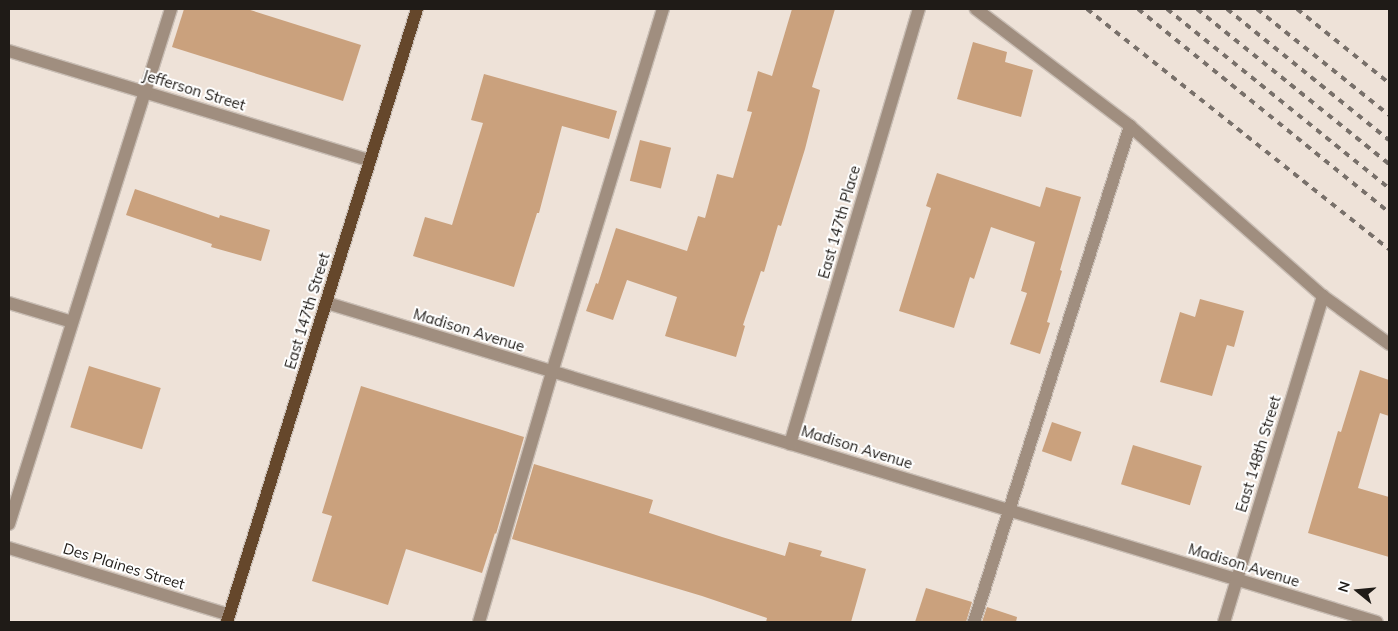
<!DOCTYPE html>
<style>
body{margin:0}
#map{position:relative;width:1398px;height:631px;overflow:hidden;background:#eee2d8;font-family:Mulish,sans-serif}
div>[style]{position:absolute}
.building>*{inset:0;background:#caa17d;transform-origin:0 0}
.roads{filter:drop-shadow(1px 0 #c9beb5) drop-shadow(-1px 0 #c9beb5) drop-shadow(0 1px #c9beb5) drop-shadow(0 -1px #c9beb5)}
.minor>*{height:12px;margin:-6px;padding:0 6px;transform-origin:6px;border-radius:6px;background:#a08e7f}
.major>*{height:12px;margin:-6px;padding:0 6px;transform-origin:6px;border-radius:6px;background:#65472b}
.rail>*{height:4px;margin-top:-2px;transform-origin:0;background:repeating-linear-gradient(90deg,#78706a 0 6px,transparent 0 12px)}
span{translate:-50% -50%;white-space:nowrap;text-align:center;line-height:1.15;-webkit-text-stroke:4px #fff;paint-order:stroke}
.street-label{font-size:15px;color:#1f1b17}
.frame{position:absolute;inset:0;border:10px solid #1f1b17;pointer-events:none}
.north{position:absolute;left:1333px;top:566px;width:50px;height:50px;-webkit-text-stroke:4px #fff;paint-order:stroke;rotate:287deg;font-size:14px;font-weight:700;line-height:20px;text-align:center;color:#1f1b17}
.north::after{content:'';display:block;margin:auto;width:18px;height:22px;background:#1f1b17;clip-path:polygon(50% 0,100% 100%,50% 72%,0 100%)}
</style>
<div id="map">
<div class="building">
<div style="clip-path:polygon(184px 9px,247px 9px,361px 45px,343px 101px,172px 47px)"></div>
<div style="clip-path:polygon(792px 9px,835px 9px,812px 87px,820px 90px,805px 149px,781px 226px,778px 225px,764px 272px,761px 271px,743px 325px,745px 326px,736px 357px,665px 336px,677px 297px,627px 280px,613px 320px,586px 311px,596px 283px,598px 284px,616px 228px,687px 251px,698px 216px,705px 218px,717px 174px,733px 178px,752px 112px,747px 111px,758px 71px,772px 76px)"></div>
<div style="clip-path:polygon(973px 42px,1007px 52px,1005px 62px,1033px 70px,1021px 117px,957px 99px)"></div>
<div style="clip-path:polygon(484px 74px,617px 111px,609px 139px,562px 126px,539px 213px,537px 213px,514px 287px,413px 256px,425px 217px,452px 225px,483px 123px,471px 120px)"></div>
<div style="left:640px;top:140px;width:32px;height:42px;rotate:14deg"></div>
<div style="clip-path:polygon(937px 173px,1040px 207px,1046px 187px,1081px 197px,1060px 270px,1062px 271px,1047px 322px,1050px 323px,1040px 354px,1010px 344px,1027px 293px,1021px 291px,1035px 242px,991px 227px,974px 279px,970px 277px,954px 328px,899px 311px,931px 208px,926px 206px)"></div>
<div style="clip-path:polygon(135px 189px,219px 218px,220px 215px,270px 230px,261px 261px,211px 247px,212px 244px,126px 215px)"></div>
<div style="clip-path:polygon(1200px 299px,1244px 311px,1234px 347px,1227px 345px,1212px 396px,1160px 382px,1180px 312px,1195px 317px)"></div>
<div style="left:89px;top:366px;width:75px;height:64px;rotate:17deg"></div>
<div style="clip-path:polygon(1360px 370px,1389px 380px,1389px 416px,1380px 413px,1358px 488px,1389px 497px,1389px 557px,1308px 533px,1338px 431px,1341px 432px)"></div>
<div style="clip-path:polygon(361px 386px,524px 437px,496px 534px,495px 533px,482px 573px,406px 549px,388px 605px,312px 581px,332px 516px,322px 513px)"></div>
<div style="left:1052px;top:422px;width:31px;height:31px;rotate:19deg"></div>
<div style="left:1133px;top:445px;width:72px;height:41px;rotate:17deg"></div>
<div style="clip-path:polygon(534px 464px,653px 500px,649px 513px,722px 537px,785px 556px,789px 542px,822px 551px,820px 556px,866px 569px,851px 622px,766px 622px,767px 618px,702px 596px,512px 539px)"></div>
<div style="clip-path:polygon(926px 588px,972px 602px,966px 622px,915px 622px)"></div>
<div style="clip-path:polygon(987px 607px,1017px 617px,1016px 622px,982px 622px)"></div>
</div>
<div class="roads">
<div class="minor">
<div style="left:976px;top:9px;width:193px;rotate:37.2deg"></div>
<div style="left:1130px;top:126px;width:257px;rotate:41.4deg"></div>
<div style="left:1323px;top:296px;width:82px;rotate:36deg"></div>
<div style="left:9px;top:51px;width:377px;rotate:16.9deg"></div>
<div style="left:9px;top:303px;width:66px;rotate:16.8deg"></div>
<div style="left:327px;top:303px;width:1097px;rotate:16.9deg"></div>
<div style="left:790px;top:444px;width:454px;rotate:-73.5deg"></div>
<div style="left:9px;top:524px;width:540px;rotate:-72.54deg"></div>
<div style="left:9px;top:548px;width:230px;rotate:16.9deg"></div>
<div style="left:479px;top:622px;width:260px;rotate:-73.7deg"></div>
<div style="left:552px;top:372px;width:380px;rotate:-73deg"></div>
<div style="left:974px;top:622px;width:520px;rotate:-72.54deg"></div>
<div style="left:1224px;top:622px;width:341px;rotate:-73.1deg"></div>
</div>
<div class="major">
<div style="left:227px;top:622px;width:642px;rotate:-72.78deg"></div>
</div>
</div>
<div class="rail">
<div style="left:1087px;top:9px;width:386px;rotate:38.5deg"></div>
<div style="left:1138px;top:9px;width:323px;rotate:39deg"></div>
<div style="left:1167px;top:9px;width:285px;rotate:38.9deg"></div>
<div style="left:1197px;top:9px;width:247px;rotate:38.9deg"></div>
<div style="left:1227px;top:9px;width:208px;rotate:39deg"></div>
<div style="left:1257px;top:9px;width:169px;rotate:38.8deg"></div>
<div style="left:1297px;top:9px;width:118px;rotate:38.8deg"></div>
</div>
<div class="street-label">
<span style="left:194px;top:90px;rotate:17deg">Jefferson Street</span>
<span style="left:839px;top:222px;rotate:-74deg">East 147th Place</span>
<span style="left:307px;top:311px;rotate:-73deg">East 147th Street</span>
<span style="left:469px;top:330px;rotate:17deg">Madison Avenue</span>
<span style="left:857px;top:447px;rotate:17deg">Madison Avenue</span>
<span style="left:1258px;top:454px;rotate:-73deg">East 148th Street</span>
<span style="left:1244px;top:565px;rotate:17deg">Madison Avenue</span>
<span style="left:124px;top:566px;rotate:17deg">Des Plaines Street</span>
</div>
<div class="frame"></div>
<div class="north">N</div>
</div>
